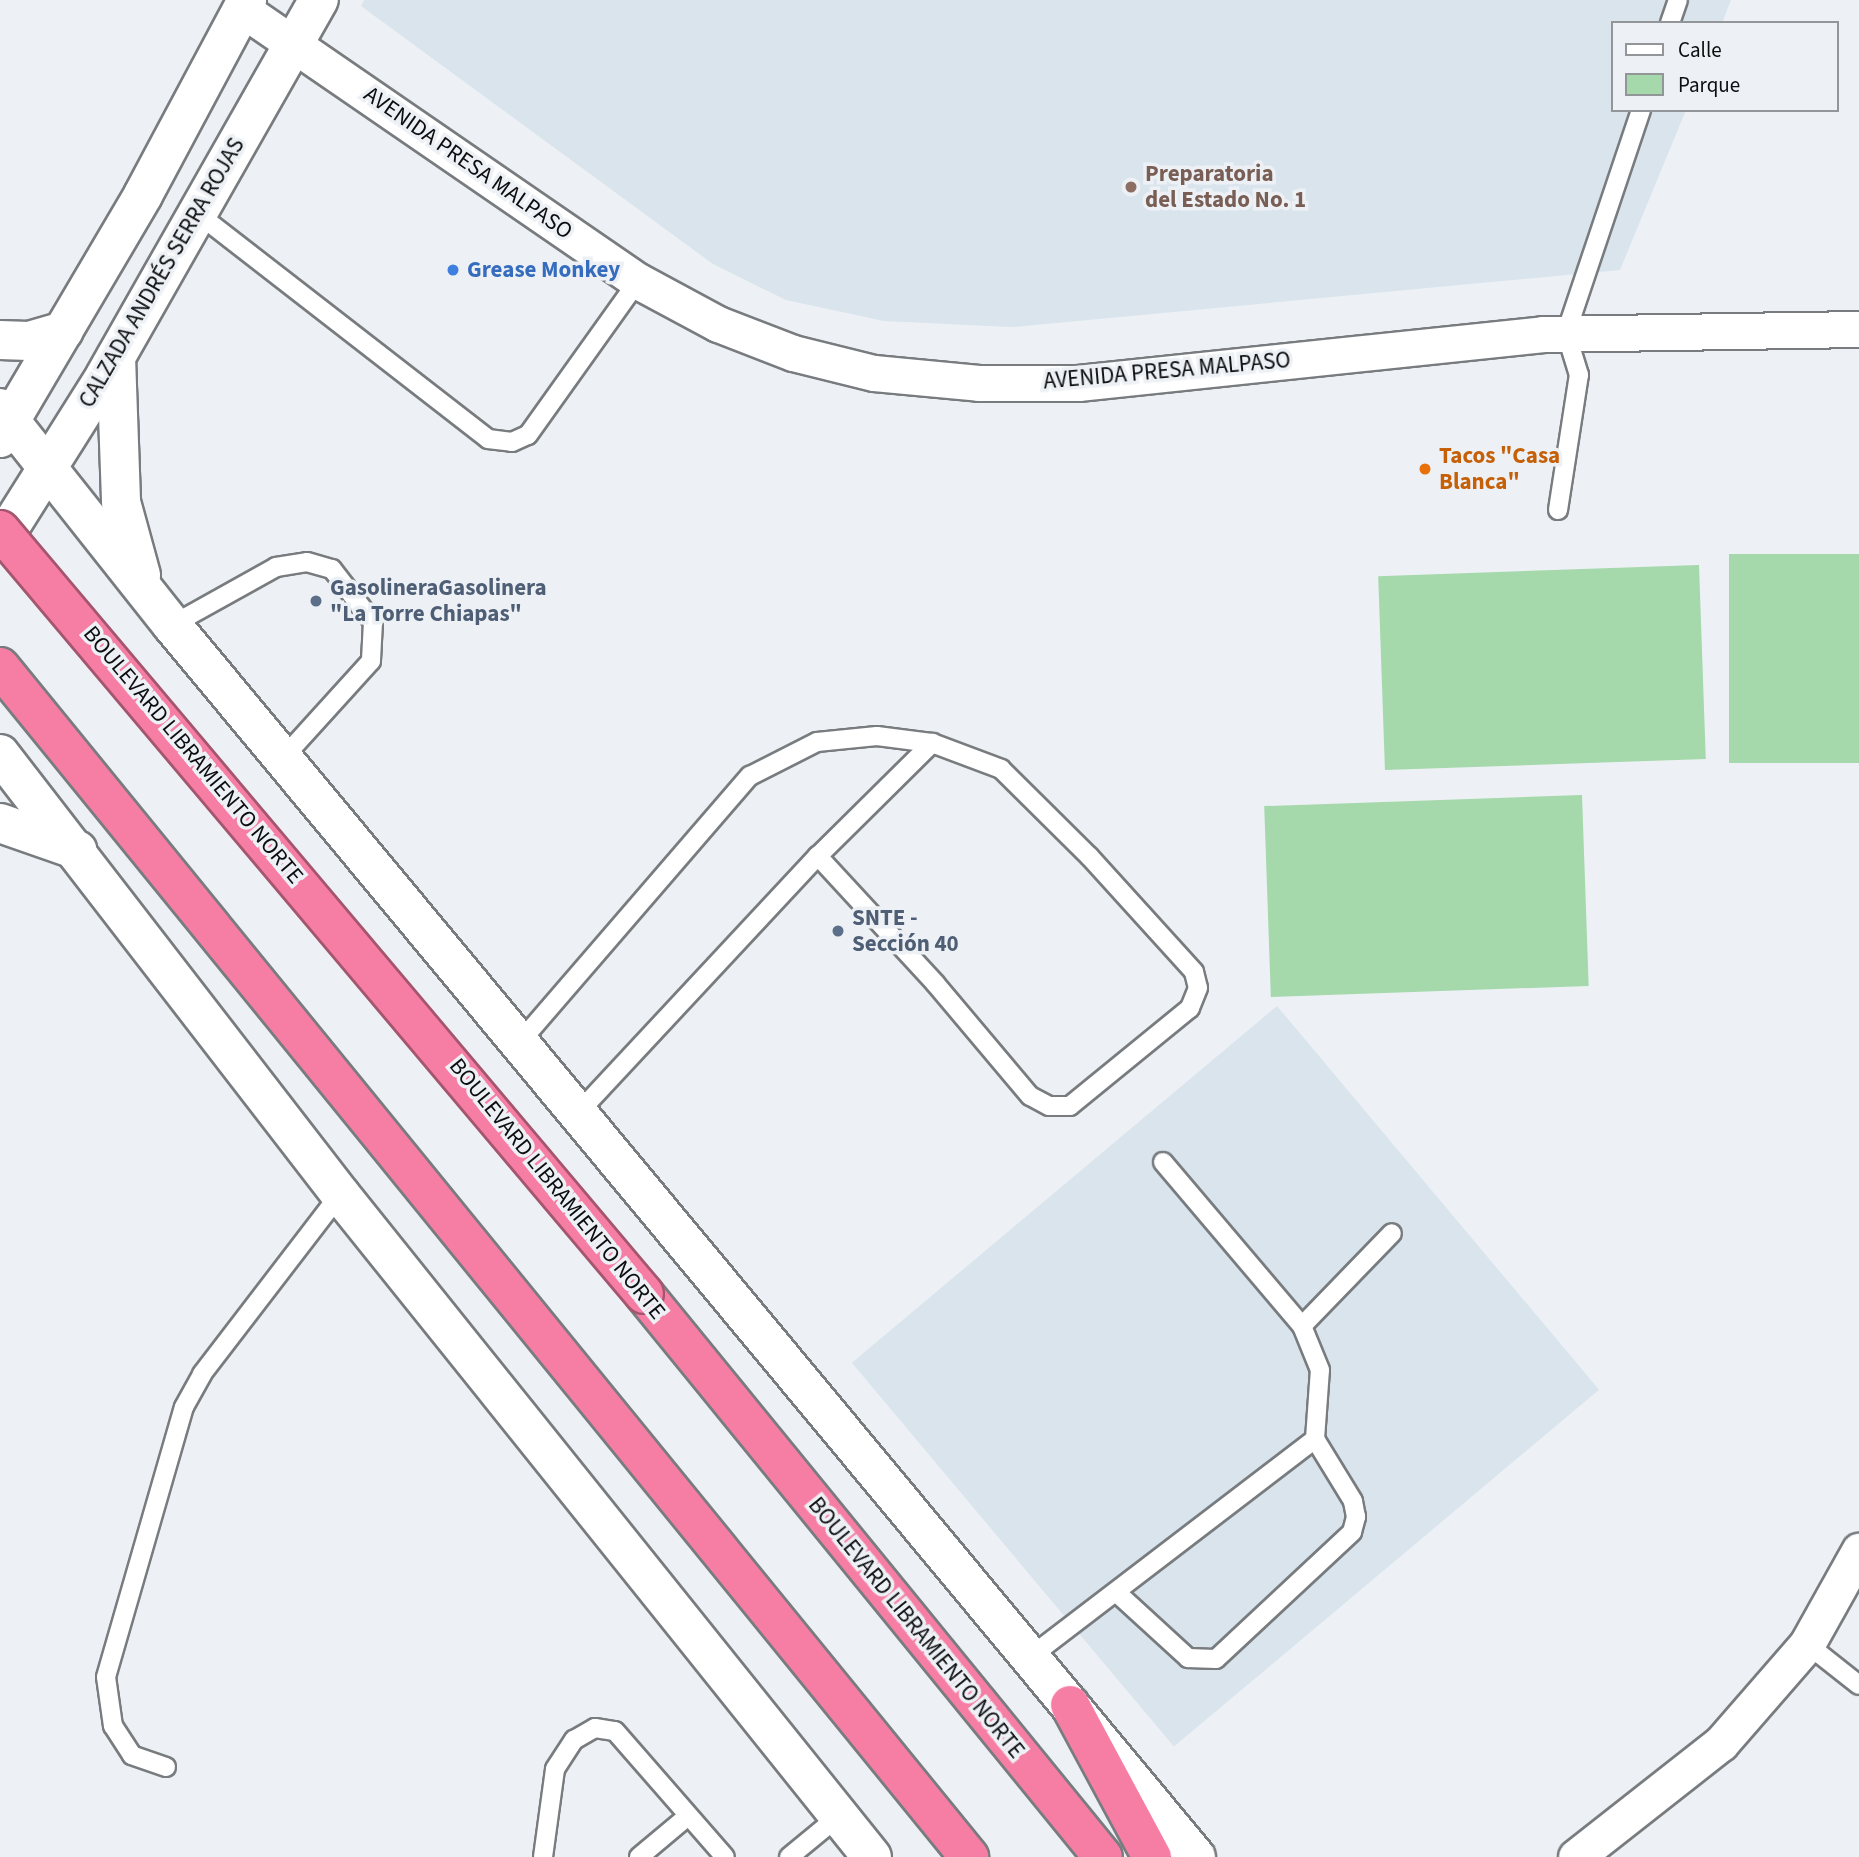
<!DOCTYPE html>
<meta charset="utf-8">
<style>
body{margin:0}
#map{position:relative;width:1859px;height:1857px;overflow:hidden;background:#edf1f5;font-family:"Source Sans 3",sans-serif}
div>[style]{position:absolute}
.built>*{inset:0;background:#d9e4ec;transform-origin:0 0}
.green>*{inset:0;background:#a5d8ab;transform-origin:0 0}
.roads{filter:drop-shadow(2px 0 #787c7f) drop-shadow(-2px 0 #787c7f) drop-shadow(0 2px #787c7f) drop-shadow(0 -2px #787c7f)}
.lane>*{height:18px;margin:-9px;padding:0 9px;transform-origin:9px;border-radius:9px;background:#fff}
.street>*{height:35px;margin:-17.5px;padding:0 17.5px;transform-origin:17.5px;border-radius:17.5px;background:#fff}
.secondary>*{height:38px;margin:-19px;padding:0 19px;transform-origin:19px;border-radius:19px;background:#fff}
.highway>*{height:38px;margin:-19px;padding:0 19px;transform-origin:19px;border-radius:19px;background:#f67da3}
.bridges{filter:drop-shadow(2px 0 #a4566f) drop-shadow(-2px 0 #a4566f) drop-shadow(0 2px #a4566f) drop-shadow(0 -2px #a4566f)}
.highway-bridge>*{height:38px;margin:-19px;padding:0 19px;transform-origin:19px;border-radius:19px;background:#f67da3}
.dots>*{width:19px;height:19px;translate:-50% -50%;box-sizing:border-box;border:4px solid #edf1f5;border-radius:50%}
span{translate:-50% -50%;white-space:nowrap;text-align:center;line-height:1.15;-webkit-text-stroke:7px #edf1f5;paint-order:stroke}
.street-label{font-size:23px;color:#0c0d0e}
.education-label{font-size:23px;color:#785e54;font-weight:700}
.left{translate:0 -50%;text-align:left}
.shop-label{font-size:23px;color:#366cbe;font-weight:700}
.food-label{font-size:23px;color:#c56008;font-weight:700}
.service-label{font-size:23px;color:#4e5e75;font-weight:700}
.legend{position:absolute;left:1611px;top:21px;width:228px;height:91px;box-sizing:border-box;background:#edf1f5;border:2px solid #939699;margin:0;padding:9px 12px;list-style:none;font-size:21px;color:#0c0d0e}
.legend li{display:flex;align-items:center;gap:14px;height:35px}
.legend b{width:35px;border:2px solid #939699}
</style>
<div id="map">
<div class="built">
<div style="clip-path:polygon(364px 0,1731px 0,1722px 23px,1612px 23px,1612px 110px,1686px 110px,1620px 270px,1012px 327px,884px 321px,786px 300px,713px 264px,361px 6px)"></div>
<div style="left:1277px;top:1006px;width:501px;height:555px;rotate:50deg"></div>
</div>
<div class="green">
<div style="left:1859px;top:554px;width:209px;height:130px;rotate:90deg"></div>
<div style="left:1699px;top:565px;width:194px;height:321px;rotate:88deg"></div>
<div style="left:1582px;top:795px;width:191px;height:318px;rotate:88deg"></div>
</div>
<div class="roads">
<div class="lane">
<div style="left:1670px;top:23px;width:24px;rotate:-71deg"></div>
<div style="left:197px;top:213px;width:368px;rotate:37.8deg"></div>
<div style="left:488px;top:439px;width:24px;rotate:7deg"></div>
<div style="left:512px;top:442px;width:17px;rotate:-24deg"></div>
<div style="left:528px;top:435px;width:189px;rotate:-54.5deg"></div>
<div style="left:1558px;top:510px;width:137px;rotate:-81.2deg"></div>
<div style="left:1579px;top:375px;width:44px;rotate:-107.2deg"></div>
<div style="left:1566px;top:333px;width:235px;rotate:-71.4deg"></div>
<div style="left:172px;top:625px;width:119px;rotate:-29.1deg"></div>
<div style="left:276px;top:567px;width:31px;rotate:-9deg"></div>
<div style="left:307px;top:562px;width:26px;rotate:16deg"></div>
<div style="left:332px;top:569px;width:67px;rotate:52.3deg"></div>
<div style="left:373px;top:622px;width:39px;rotate:93deg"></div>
<div style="left:371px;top:661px;width:131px;rotate:132.2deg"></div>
<div style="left:520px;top:1042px;width:352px;rotate:-49.2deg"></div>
<div style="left:750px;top:776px;width:75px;rotate:-26.9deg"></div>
<div style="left:817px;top:742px;width:60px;rotate:-5.7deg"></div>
<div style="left:877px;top:736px;width:55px;rotate:7.3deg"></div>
<div style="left:932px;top:743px;width:74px;rotate:20.6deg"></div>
<div style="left:1001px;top:769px;width:124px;rotate:44.7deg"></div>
<div style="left:1089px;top:856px;width:156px;rotate:47.8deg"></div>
<div style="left:1194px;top:972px;width:16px;rotate:76deg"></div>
<div style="left:1198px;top:988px;width:22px;rotate:112deg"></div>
<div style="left:1190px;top:1008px;width:155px;rotate:140.8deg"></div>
<div style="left:1070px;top:1106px;width:21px;rotate:180deg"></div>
<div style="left:1049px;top:1106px;width:21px;rotate:-152deg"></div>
<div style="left:1030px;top:1096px;width:148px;rotate:-130.1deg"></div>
<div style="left:935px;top:983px;width:173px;rotate:-132.7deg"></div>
<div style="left:578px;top:1113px;width:352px;rotate:-47deg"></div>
<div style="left:818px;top:856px;width:161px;rotate:-44.7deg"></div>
<div style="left:1163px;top:1162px;width:215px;rotate:49.7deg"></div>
<div style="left:1116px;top:1592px;width:98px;rotate:42.5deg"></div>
<div style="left:1188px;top:1658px;width:28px;rotate:2deg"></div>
<div style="left:1216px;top:1659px;width:186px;rotate:-43deg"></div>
<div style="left:1352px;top:1532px;width:16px;rotate:-75deg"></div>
<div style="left:1356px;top:1517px;width:16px;rotate:-101deg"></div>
<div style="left:1353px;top:1501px;width:73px;rotate:-121.5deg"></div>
<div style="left:1807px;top:1644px;width:66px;rotate:38.3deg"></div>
<div style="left:1030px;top:1657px;width:359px;rotate:-37.4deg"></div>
<div style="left:1315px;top:1439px;width:69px;rotate:-85.9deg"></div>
<div style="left:1320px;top:1370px;width:48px;rotate:-112.2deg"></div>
<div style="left:1302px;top:1326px;width:129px;rotate:-45.9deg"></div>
<div style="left:166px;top:1767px;width:36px;rotate:-161deg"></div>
<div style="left:132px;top:1755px;width:35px;rotate:-123deg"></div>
<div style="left:113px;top:1726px;width:49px;rotate:-98.1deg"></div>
<div style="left:106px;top:1677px;width:281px;rotate:-73.9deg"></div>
<div style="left:184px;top:1407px;width:38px;rotate:-61deg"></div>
<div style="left:202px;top:1374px;width:227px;rotate:-52.5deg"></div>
<div style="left:543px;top:1857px;width:89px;rotate:-82.2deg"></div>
<div style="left:555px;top:1769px;width:35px;rotate:-57deg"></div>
<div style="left:574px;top:1740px;width:24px;rotate:-30deg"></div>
<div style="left:595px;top:1728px;width:20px;rotate:9deg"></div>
<div style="left:615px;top:1731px;width:167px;rotate:48.9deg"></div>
<div style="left:639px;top:1857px;width:64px;rotate:-39.9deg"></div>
<div style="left:789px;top:1857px;width:65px;rotate:-39.4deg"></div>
</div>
<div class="street">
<div style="left:242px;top:9px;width:480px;rotate:34.5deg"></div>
<div style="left:638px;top:281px;width:91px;rotate:28.3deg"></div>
<div style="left:718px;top:324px;width:80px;rotate:21.1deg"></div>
<div style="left:793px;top:353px;width:83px;rotate:13.9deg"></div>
<div style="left:874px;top:373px;width:105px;rotate:5.4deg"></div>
<div style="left:979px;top:383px;width:99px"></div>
<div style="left:1078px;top:383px;width:468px;rotate:-6deg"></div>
<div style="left:1543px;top:334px;width:316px;rotate:-0.9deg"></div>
<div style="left:1576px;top:1857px;width:184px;rotate:-38.2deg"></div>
<div style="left:1721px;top:1743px;width:131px;rotate:-49deg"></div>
<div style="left:1807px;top:1644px;width:107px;rotate:-60.8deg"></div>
</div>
<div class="secondary">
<div style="left:0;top:340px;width:29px;rotate:2deg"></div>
<div style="left:29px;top:341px;width:36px;rotate:-16deg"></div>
<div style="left:116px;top:357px;width:145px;rotate:88deg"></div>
<div style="left:121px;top:502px;width:76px;rotate:74.7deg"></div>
<div style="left:0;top:408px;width:277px;rotate:51.6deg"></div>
<div style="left:172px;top:625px;width:1602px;rotate:50.27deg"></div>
<div style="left:0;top:438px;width:282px;rotate:-59.5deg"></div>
<div style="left:143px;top:195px;width:221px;rotate:-61.9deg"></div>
<div style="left:0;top:543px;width:197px;rotate:-57.8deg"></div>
<div style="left:105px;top:376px;width:433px;rotate:-60.4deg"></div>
<div style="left:0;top:754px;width:556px;rotate:52.31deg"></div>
<div style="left:340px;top:1194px;width:850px;rotate:51.26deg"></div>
<div style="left:0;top:823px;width:82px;rotate:19.3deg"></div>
</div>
<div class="highway">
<div style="left:0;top:667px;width:1535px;rotate:50.84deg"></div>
<div style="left:644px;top:1294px;width:726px;rotate:50.81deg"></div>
<div style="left:1070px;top:1705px;width:173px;rotate:61.7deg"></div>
</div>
</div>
<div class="bridges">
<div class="highway-bridge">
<div style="left:0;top:530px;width:999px;rotate:49.87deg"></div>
</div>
</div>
<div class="dots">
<div style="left:1131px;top:187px;background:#8d6e63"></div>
<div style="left:453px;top:270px;background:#3f7fe0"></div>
<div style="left:1425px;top:469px;background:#e8710a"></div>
<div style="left:316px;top:601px;background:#5c6f8a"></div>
<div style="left:838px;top:931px;background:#5c6f8a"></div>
</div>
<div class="street-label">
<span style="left:468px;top:163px;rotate:35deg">AVENIDA PRESA MALPASO</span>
<span style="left:162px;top:273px;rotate:-60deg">CALZADA ANDRÉS SERRA ROJAS</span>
<span style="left:1167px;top:371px;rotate:-5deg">AVENIDA PRESA MALPASO</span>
<span style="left:193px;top:755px;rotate:50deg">BOULEVARD LIBRAMIENTO NORTE</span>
<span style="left:557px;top:1189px;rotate:51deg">BOULEVARD LIBRAMIENTO NORTE</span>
<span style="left:916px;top:1628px;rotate:51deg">BOULEVARD LIBRAMIENTO NORTE</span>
</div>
<div class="education-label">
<span class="left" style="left:1145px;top:187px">Preparatoria<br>del Estado No. 1</span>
</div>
<div class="shop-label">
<span class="left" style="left:467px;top:270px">Grease Monkey</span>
</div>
<div class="food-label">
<span class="left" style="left:1439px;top:469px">Tacos "Casa<br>Blanca"</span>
</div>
<div class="service-label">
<span class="left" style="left:330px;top:601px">GasolineraGasolinera<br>"La Torre Chiapas"</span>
<span class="left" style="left:852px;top:931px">SNTE -<br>Sección 40</span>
</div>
<ul class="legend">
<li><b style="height:9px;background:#fff"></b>Calle</li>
<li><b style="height:19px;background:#a5d8ab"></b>Parque</li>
</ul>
</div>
